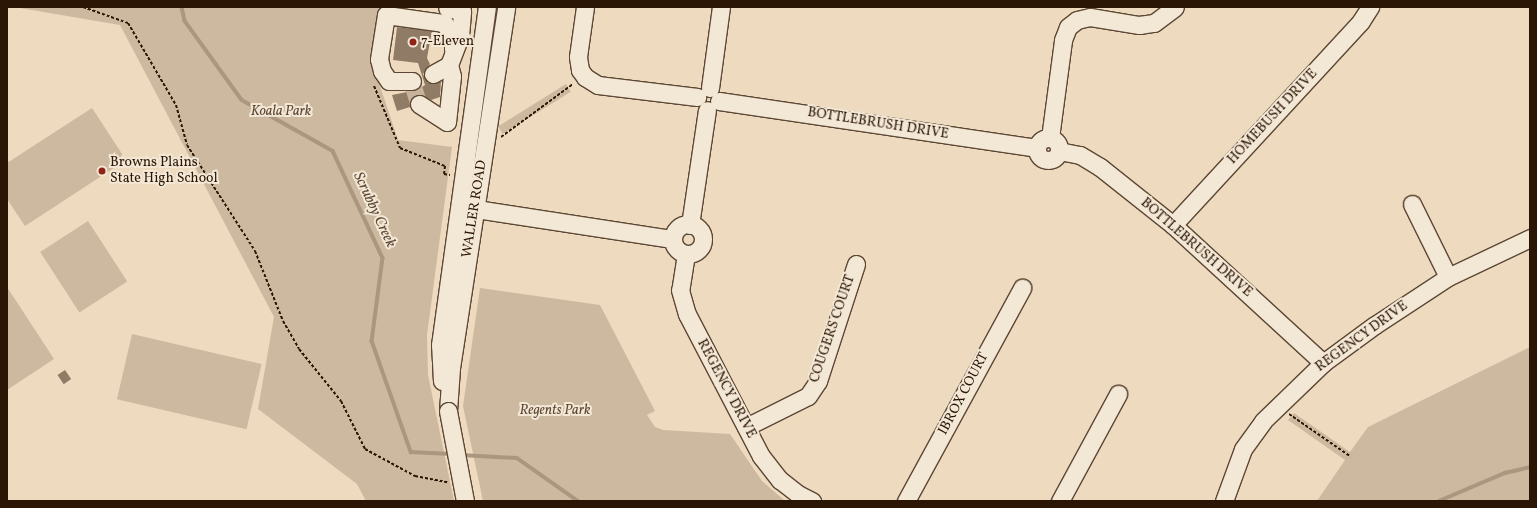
<!DOCTYPE html>
<style>
body{margin:0}
#map{position:relative;width:1537px;height:508px;overflow:hidden;background:#eddabf;font-family:Vollkorn,serif}
div>[style]{position:absolute}
.green>*{inset:0;background:#ccb99f;transform-origin:0 0}
.stream>*{height:3.5px;margin:-1.75px;padding:0 1.75px;transform-origin:1.75px;border-radius:1.75px;background:#ab9780}
.building>*{inset:0;background:#907c66;transform-origin:0 0}
.minor-tunnel>*{height:17px;margin-top:-8.5px;transform-origin:0;background:repeating-linear-gradient(90deg,#c6b39a 0 17px,transparent 0 25px)}
.path>*{height:2px;margin-top:-1px;transform-origin:0;background:repeating-linear-gradient(90deg,#2b1605 0 3px,transparent 0 5px)}
.roads{filter:drop-shadow(1px 0 #5c4734) drop-shadow(-1px 0 #5c4734) drop-shadow(0 1px #5c4734) drop-shadow(0 -1px #5c4734)}
.minor>*{height:17px;margin:-8.5px;padding:0 8.5px;transform-origin:8.5px;border-radius:8.5px;background:#f3e7d5}
.minor>.ring{margin:-8.5px;padding:0;box-sizing:content-box;background:none;border:17px solid #f3e7d5;border-radius:50%}
.bridges{filter:drop-shadow(1px 0 #5c4734) drop-shadow(-1px 0 #5c4734) drop-shadow(0 1px #5c4734) drop-shadow(0 -1px #5c4734)}
.minor-bridge>*{height:17px;margin:-8.5px;padding:0 8.5px;transform-origin:8.5px;border-radius:8.5px;background:#f3e7d5}
.dots>*{width:11px;height:11px;translate:-50% -50%;box-sizing:border-box;border:2px solid #f3e7d5;border-radius:50%}
span{translate:-50% -50%;white-space:nowrap;text-align:center;line-height:1.15;-webkit-text-stroke:4px #f3e7d5;paint-order:stroke}
.poi-label{font-size:14px;color:#2b1605}
.left{translate:0 -50%;text-align:left}
.park-label{font-size:14px;color:#5b4733;font-style:italic}
.street-label{font-size:14px;color:#2b1605}
.water-label{font-size:15px;color:#5e4a36;font-style:italic}
.frame{position:absolute;inset:0;border:8px solid #2b1605;pointer-events:none}
</style>
<div id="map">
<div class="green">
<div style="clip-path:polygon(14px 7px,383px 7px,375px 61px,377px 77px,398px 140px,452px 147px,427px 335px,428px 375px,454px 501px,366px 501px,357px 484px,258px 409px,274px 317px,120px 25px)"></div>
<div style="left:566px;top:84px;width:9px;height:80px;rotate:58deg"></div>
<div style="clip-path:polygon(92px 108px,126px 160px,25px 226px,7px 199px,7px 163px)"></div>
<div style="left:88px;top:221px;width:72px;height:57px;rotate:57deg"></div>
<div style="clip-path:polygon(7px 287px,54px 359px,7px 390px)"></div>
<div style="clip-path:polygon(480px 288px,600px 305px,655px 411px,647px 415px,655px 427px,663px 430px,730px 434px,762px 481px,785px 501px,483px 501px,463px 406px)"></div>
<div style="left:132px;top:334px;width:133px;height:67px;rotate:13deg"></div>
<div style="clip-path:polygon(1530px 347px,1530px 501px,1317px 501px,1345px 460px,1288px 420px,1294px 413px,1350px 452px,1368px 427px)"></div>
</div>
<div class="stream">
<div style="left:182px;top:7px;width:14px;rotate:78deg"></div>
<div style="left:185px;top:21px;width:97px;rotate:54.2deg"></div>
<div style="left:242px;top:100px;width:104px;rotate:29.3deg"></div>
<div style="left:333px;top:151px;width:118px;rotate:65deg"></div>
<div style="left:383px;top:258px;width:84px;rotate:97.5deg"></div>
<div style="left:372px;top:341px;width:118px;rotate:70.6deg"></div>
<div style="left:411px;top:452px;width:40px;rotate:2.9deg"></div>
<div style="left:461px;top:455px;width:56px;rotate:3.1deg"></div>
<div style="left:517px;top:458px;width:75px;rotate:35.2deg"></div>
<div style="left:1439px;top:501px;width:72px;rotate:-23deg"></div>
<div style="left:1505px;top:473px;width:26px;rotate:-13deg"></div>
</div>
<div class="building">
<div style="clip-path:polygon(397px 27px,432px 31px,427px 58px,430px 64px,423px 74px,428px 83px,441px 81px,440px 97px,431px 100px,420px 94px,415px 95px,410px 99px,410px 107px,397px 111px,392px 95px,417px 90px,425px 85px,418px 63px,393px 60px)"></div>
<div style="left:65px;top:370px;width:11px;height:9px;rotate:56deg"></div>
</div>
<div class="minor-tunnel">
<div style="left:414px;top:88px;width:17px;rotate:73deg"></div>
</div>
<div class="path">
<div style="left:83px;top:7px;width:48px;rotate:19.6deg"></div>
<div style="left:128px;top:23px;width:95px;rotate:59.7deg"></div>
<div style="left:176px;top:105px;width:41px;rotate:74.6deg"></div>
<div style="left:187px;top:145px;width:126px;rotate:57.3deg"></div>
<div style="left:255px;top:251px;width:75px;rotate:68.2deg"></div>
<div style="left:283px;top:321px;width:32px;rotate:60deg"></div>
<div style="left:299px;top:349px;width:67px;rotate:51.1deg"></div>
<div style="left:341px;top:401px;width:54px;rotate:63.4deg"></div>
<div style="left:365px;top:449px;width:57px;rotate:28.4deg"></div>
<div style="left:415px;top:476px;width:33px;rotate:11deg"></div>
<div style="left:374px;top:86px;width:67px;rotate:67.2deg"></div>
<div style="left:400px;top:148px;width:48px;rotate:21.8deg"></div>
<div style="left:445px;top:166px;width:8px;rotate:97deg"></div>
<div style="left:444px;top:174px;width:6px;rotate:9deg"></div>
<div style="left:501px;top:137px;width:89px;rotate:-36.4deg"></div>
<div style="left:1289px;top:414px;width:75px;rotate:34.7deg"></div>
</div>
<div class="roads">
<div class="minor">
<div style="left:585px;top:7px;width:50px;rotate:98deg"></div>
<div style="left:578px;top:57px;width:13px;rotate:81deg"></div>
<div style="left:580px;top:70px;width:9px;rotate:54deg"></div>
<div style="left:585px;top:77px;width:15px;rotate:32deg"></div>
<div style="left:598px;top:85px;width:100px;rotate:6.9deg"></div>
<div style="left:433px;top:74px;width:18px;rotate:-29deg"></div>
<div style="left:449px;top:65px;width:31px;rotate:-69deg"></div>
<div style="left:460px;top:36px;width:25px;rotate:-85deg"></div>
<div style="left:462px;top:11px;width:15px;rotate:-169deg"></div>
<div style="left:412px;top:81px;width:23px;rotate:180deg"></div>
<div style="left:389px;top:81px;width:12px;rotate:-125deg"></div>
<div style="left:382px;top:71px;width:12px;rotate:-104deg"></div>
<div style="left:379px;top:59px;width:45px;rotate:-81deg"></div>
<div style="left:386px;top:15px;width:59px;rotate:7.9deg"></div>
<div style="left:444px;top:23px;width:17px;rotate:57deg"></div>
<div style="left:453px;top:37px;width:12px;rotate:90deg"></div>
<div style="left:710px;top:88px;width:82px;rotate:-82.3deg"></div>
<div style="left:719px;top:101px;width:321px;rotate:8.4deg"></div>
<div style="left:419px;top:104px;width:33px;rotate:33deg"></div>
<div style="left:447px;top:122px;width:46px;rotate:-83.8deg"></div>
<div style="left:452px;top:76px;width:11px;rotate:-105deg"></div>
<div class="ring" style="left:1037px;top:138px;width:5px;height:5px"></div>
<div style="left:1050px;top:138px;width:99px;rotate:-82.4deg"></div>
<div style="left:1063px;top:40px;width:14px;rotate:-69deg"></div>
<div style="left:1068px;top:27px;width:11px;rotate:-38deg"></div>
<div style="left:1077px;top:20px;width:13px;rotate:-13deg"></div>
<div style="left:1090px;top:17px;width:50px;rotate:9.3deg"></div>
<div style="left:1139px;top:25px;width:15px;rotate:-8deg"></div>
<div style="left:1154px;top:23px;width:26px;rotate:-37deg"></div>
<div style="left:1059px;top:151px;width:21px;rotate:11deg"></div>
<div style="left:1080px;top:155px;width:23px;rotate:31deg"></div>
<div style="left:1100px;top:167px;width:93px;rotate:38.5deg"></div>
<div style="left:1173px;top:225px;width:204px;rotate:42.6deg"></div>
<div style="left:1412px;top:204px;width:81px;rotate:63.7deg"></div>
<div style="left:463px;top:207px;width:212px;rotate:8.7deg"></div>
<div class="ring" style="left:673px;top:224px;width:13px;height:13px"></div>
<div style="left:690px;top:225px;width:116px;rotate:-81.6deg"></div>
<div style="left:1173px;top:225px;width:277px;rotate:-47.3deg"></div>
<div style="left:1361px;top:21px;width:17px;rotate:-57deg"></div>
<div style="left:686px;top:254px;width:36px;rotate:99deg"></div>
<div style="left:680px;top:290px;width:25px;rotate:74deg"></div>
<div style="left:687px;top:314px;width:160px;rotate:62.5deg"></div>
<div style="left:761px;top:456px;width:31px;rotate:52deg"></div>
<div style="left:780px;top:480px;width:23px;rotate:38deg"></div>
<div style="left:798px;top:494px;width:16px;rotate:27deg"></div>
<div style="left:442px;top:381px;width:36px;rotate:-93deg"></div>
<div style="left:440px;top:345px;width:341px;rotate:-82.1deg"></div>
<div style="left:448px;top:411px;width:43px;rotate:-86deg"></div>
<div style="left:451px;top:368px;width:365px;rotate:-81.3deg"></div>
<div style="left:746px;top:427px;width:69px;rotate:-26.6deg"></div>
<div style="left:808px;top:396px;width:18px;rotate:-56deg"></div>
<div style="left:818px;top:381px;width:123px;rotate:-72deg"></div>
<div style="left:906px;top:501px;width:243px;rotate:-61.4deg"></div>
<div style="left:1060px;top:501px;width:122px;rotate:-61.5deg"></div>
<div style="left:1224px;top:501px;width:55px;rotate:-69.9deg"></div>
<div style="left:1243px;top:449px;width:34px;rotate:-54deg"></div>
<div style="left:1263px;top:421px;width:83px;rotate:-44deg"></div>
<div style="left:1323px;top:363px;width:64px;rotate:-36.2deg"></div>
<div style="left:1375px;top:325px;width:87px;rotate:-33.3deg"></div>
<div style="left:1448px;top:277px;width:91px;rotate:-25.4deg"></div>
</div>
</div>
<div class="bridges">
<div class="minor-bridge">
<div style="left:448px;top:411px;width:92px;rotate:79.3deg"></div>
</div>
</div>
<div class="dots">
<div style="left:413px;top:42px;background:#8f2418"></div>
<div style="left:102px;top:171px;background:#8f2418"></div>
</div>
<div class="poi-label">
<span class="left" style="left:421px;top:42px">7-Eleven</span>
<span class="left" style="left:110px;top:171px">Browns Plains<br>State High School</span>
</div>
<div class="park-label">
<span style="left:281px;top:112px">Koala Park</span>
<span style="left:555px;top:411px">Regents Park</span>
</div>
<div class="street-label">
<span style="left:1273px;top:117px;rotate:-47deg">HOMEBUSH DRIVE</span>
<span style="left:878px;top:124px;rotate:9deg">BOTTLEBRUSH DRIVE</span>
<span style="left:475px;top:209px;rotate:-81deg">WALLER ROAD</span>
<span style="left:1196px;top:248px;rotate:41deg">BOTTLEBRUSH DRIVE</span>
<span style="left:833px;top:329px;rotate:-71deg">COUGERS COURT</span>
<span style="left:1362px;top:337px;rotate:-36deg">REGENCY DRIVE</span>
<span style="left:726px;top:389px;rotate:62deg">REGENCY DRIVE</span>
<span style="left:964px;top:394px;rotate:-62deg">IBROX COURT</span>
</div>
<div class="water-label">
<span style="left:374px;top:210px;rotate:65deg">Scrubby Creek</span>
</div>
<div class="frame"></div>
</div>
